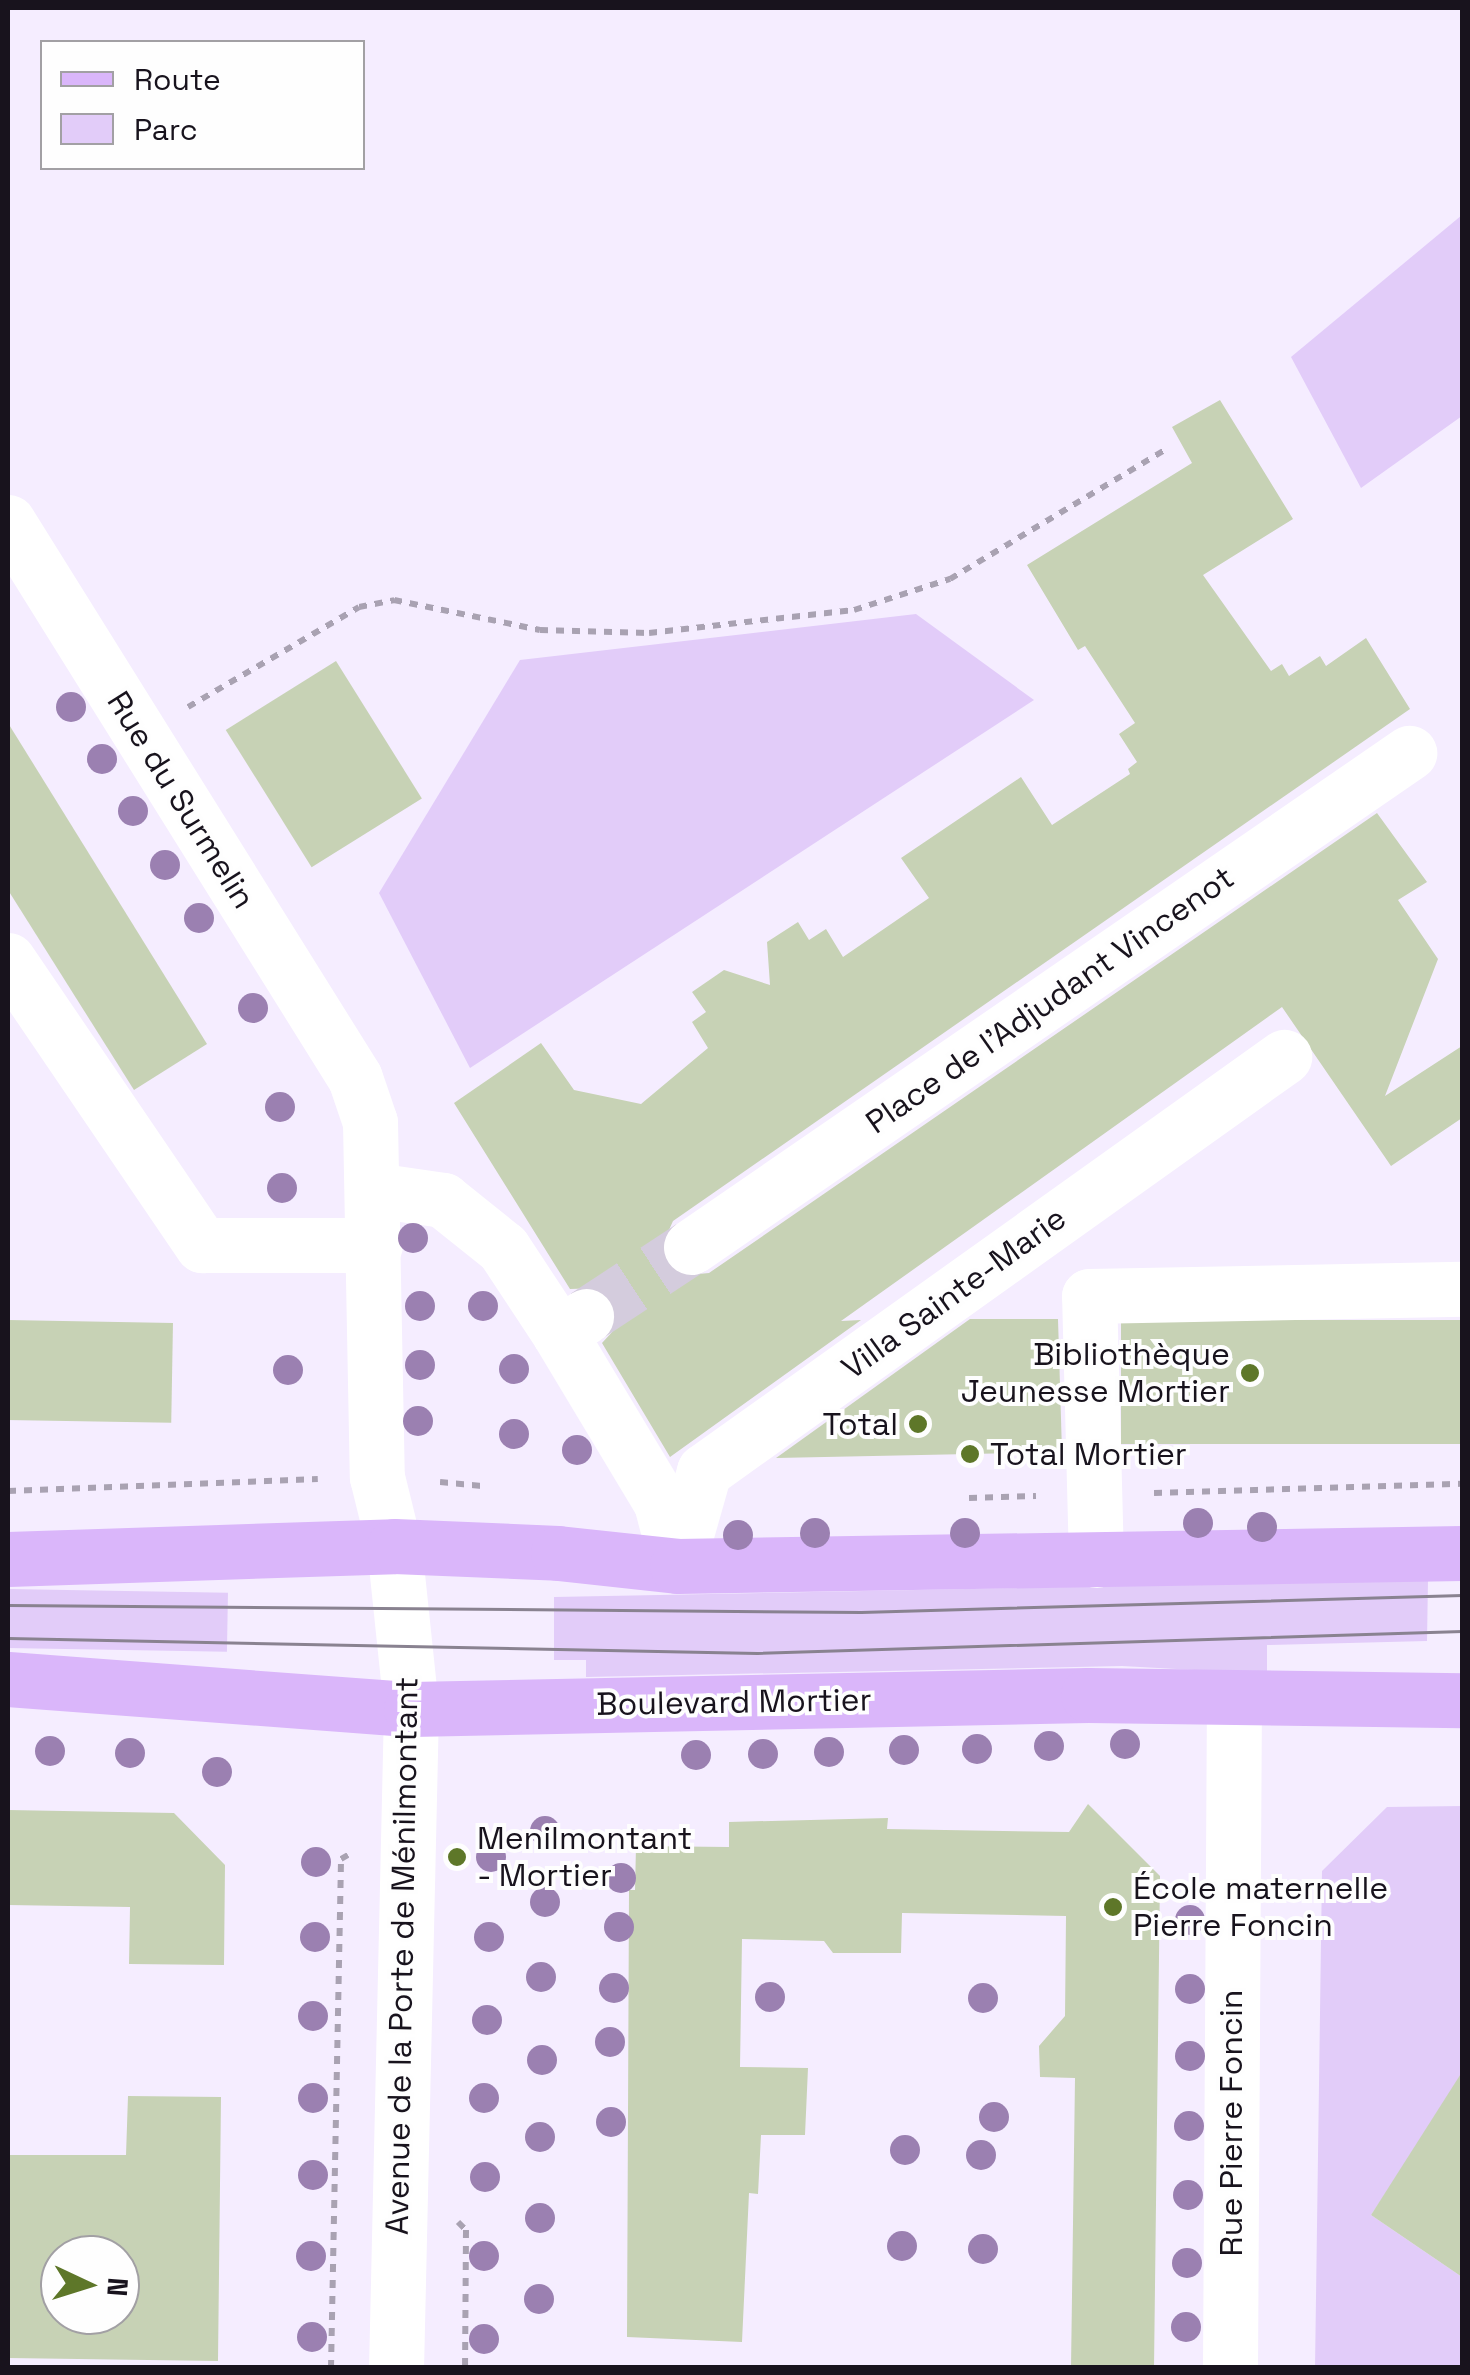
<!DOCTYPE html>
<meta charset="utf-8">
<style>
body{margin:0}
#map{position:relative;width:1470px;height:2375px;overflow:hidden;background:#f5edff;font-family:"Space Grotesk",sans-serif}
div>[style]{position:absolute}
.green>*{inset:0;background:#e2ccf9;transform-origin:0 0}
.building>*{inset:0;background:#c7d2b5;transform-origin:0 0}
.minor-tunnel>*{height:55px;margin-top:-27.5px;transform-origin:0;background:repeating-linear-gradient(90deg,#d4ccdd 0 55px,transparent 0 83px)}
.path>*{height:6px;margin-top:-3px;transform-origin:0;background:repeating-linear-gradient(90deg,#a9a2b2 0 8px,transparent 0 16px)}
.minor>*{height:55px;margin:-27.5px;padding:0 27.5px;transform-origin:27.5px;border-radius:27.5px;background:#fff}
.major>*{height:55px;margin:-27.5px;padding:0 27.5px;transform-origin:27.5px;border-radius:27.5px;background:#dab6fa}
.tram>*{height:2.5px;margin:-1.25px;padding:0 1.25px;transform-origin:1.25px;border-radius:1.25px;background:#898290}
.trees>*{width:30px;height:30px;margin:-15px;border-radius:50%;background:#9b80b1}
.dots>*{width:28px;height:28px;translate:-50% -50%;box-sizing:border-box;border:5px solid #fefefe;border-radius:50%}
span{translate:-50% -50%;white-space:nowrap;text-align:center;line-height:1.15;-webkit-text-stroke:8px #fefefe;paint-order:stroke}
.street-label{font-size:32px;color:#18131d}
.poi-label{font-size:32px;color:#18131d}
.right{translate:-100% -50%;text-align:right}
.left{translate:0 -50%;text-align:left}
.frame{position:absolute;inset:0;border:10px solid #18131d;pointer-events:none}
.legend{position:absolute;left:40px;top:40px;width:325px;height:130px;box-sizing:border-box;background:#fefefe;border:2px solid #a2a0a4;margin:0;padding:12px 18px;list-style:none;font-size:30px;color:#18131d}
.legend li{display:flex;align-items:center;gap:20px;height:50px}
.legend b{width:50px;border:2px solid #a2a0a4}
.north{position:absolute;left:40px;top:2235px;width:100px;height:100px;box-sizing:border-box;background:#fefefe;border:2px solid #a2a0a4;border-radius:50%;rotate:94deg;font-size:28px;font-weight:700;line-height:40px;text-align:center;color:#18131d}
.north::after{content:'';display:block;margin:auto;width:35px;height:45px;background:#5e7729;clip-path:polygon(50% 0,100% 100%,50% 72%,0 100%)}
</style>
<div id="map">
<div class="green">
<div style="clip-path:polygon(1462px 215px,1462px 416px,1361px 488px,1291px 357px)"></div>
<div style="clip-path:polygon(916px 614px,1034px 700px,470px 1068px,379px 893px,520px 660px)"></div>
<div style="clip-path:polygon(1428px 1580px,1427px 1641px,1267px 1645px,1267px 1674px,1122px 1666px,586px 1677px,586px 1660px,554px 1660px,554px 1597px)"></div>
<div style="left:8px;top:1589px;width:220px;height:59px;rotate:1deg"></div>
<div style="clip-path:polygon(1462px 1806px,1462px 2079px,1371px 2215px,1462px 2277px,1462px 2367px,1315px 2368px,1322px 1871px,1387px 1807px)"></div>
</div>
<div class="building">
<div style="clip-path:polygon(1220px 400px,1293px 519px,1203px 575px,1271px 671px,1282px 664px,1289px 676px,1320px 656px,1326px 666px,1366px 638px,1410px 709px,673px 1221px,660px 1250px,678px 1276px,709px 1273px,1377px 813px,1427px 882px,1398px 900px,1438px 959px,1385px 1096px,1462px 1046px,1462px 1118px,1391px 1166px,1282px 1007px,841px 1321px,861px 1320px,670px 1457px,602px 1343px,614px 1330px,613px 1300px,600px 1288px,570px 1289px,454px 1103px,541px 1043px,574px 1090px,641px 1104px,708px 1048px,692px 1022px,706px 1012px,692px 992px,724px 970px,770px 985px,767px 942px,798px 922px,809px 940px,826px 929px,843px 957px,929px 898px,901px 858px,1021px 777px,1052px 825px,1130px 774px,1128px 769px,1137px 762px,1119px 734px,1135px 723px,1085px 646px,1078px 650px,1027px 565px,1192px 463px,1172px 427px)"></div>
<div style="left:336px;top:661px;width:162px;height:130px;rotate:58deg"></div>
<div style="clip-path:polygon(8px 723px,207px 1044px,134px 1090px,8px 890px)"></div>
<div style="clip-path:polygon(970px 1319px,1058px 1319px,1062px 1452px,776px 1458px)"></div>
<div style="left:8px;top:1320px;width:165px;height:100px;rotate:1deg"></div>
<div style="left:1462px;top:1320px;width:124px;height:341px;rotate:90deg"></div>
<div style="clip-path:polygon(1088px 1804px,1160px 1876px,1154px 2368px,1071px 2368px,1075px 2078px,1040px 2077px,1039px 2046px,1065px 2016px,1066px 1916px,902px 1913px,901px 1953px,833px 1953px,824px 1941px,742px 1939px,740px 2067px,808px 2068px,805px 2135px,761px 2135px,758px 2194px,749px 2193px,742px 2342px,627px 2337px,629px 1890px,635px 1890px,636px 1846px,729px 1847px,729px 1822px,888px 1818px,887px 1829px,1069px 1832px)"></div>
<div style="clip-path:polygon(8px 1810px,174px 1813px,225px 1865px,224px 1965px,129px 1964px,130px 1907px,8px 1905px)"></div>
<div style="clip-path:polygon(1462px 2072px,1462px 2277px,1371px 2215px)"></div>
<div style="clip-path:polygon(evenodd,128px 2096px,221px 2097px,218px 2361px,8px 2358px,8px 2155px,126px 2155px,128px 2096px,60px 2255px,120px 2255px,120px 2315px,60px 2315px,60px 2255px)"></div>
</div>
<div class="minor-tunnel">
<div style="left:586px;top:1316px;width:126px;rotate:-33.3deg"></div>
</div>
<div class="path">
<div style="left:188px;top:707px;width:198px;rotate:-30.3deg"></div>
<div style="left:359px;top:607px;width:36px;rotate:-11deg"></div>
<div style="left:394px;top:600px;width:149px;rotate:11.6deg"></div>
<div style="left:540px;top:630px;width:109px;rotate:1.6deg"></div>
<div style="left:649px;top:633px;width:206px;rotate:-6.4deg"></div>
<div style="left:854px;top:610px;width:101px;rotate:-17.9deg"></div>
<div style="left:950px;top:579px;width:249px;rotate:-31deg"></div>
<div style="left:440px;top:1482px;width:42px;rotate:5.4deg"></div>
<div style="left:8px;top:1491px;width:310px;rotate:-2.2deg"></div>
<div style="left:1154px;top:1493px;width:308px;rotate:-1.7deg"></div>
<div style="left:969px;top:1498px;width:67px;rotate:-1.7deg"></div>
<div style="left:458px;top:2222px;width:11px;rotate:45deg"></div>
<div style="left:466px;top:2230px;width:138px;rotate:90.4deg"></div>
<div style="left:331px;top:2368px;width:509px;rotate:-88.87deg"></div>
<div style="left:341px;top:1859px;width:8px;rotate:-30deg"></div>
</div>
<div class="minor">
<div style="left:8px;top:522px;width:655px;rotate:58.03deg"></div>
<div style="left:355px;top:1078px;width:46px;rotate:71.2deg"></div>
<div style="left:370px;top:1122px;width:355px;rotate:88.9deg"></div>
<div style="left:377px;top:1477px;width:71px;rotate:76.2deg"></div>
<div style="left:394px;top:1546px;width:164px;rotate:84deg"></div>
<div style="left:411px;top:1709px;width:659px;rotate:91.3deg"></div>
<div style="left:8px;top:960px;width:345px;rotate:55.8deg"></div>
<div style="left:202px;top:1245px;width:173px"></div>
<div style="left:374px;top:1190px;width:70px;rotate:8.2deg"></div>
<div style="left:443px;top:1200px;width:77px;rotate:38.7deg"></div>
<div style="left:503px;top:1248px;width:102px;rotate:56.6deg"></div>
<div style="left:559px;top:1333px;width:32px;rotate:-32deg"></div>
<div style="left:691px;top:1247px;width:872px;rotate:-34.53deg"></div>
<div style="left:559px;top:1333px;width:198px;rotate:59deg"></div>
<div style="left:661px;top:1503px;width:64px;rotate:75.5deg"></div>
<div style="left:1096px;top:1560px;width:264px;rotate:-91.5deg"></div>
<div style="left:1089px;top:1296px;width:373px;rotate:-1.1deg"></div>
<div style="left:677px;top:1566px;width:99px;rotate:-74.1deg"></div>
<div style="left:704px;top:1471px;width:713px;rotate:-35.52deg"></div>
<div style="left:1230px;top:2368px;width:669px;rotate:-89.66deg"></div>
</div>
<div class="major">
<div style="left:8px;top:1559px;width:386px;rotate:-1.9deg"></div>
<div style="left:394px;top:1546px;width:164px;rotate:2.4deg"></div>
<div style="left:558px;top:1553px;width:120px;rotate:6.2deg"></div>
<div style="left:677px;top:1566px;width:785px;rotate:-0.95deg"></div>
<div style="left:8px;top:1679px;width:404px;rotate:4.3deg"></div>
<div style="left:411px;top:1709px;width:677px;rotate:-1.18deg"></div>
<div style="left:1088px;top:1695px;width:374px;rotate:0.8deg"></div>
</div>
<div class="tram">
<div style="left:8px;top:1605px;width:853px;rotate:0.47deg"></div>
<div style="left:861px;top:1612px;width:601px;rotate:-1.62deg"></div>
<div style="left:8px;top:1638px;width:749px;rotate:1.15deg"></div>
<div style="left:757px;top:1653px;width:705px;rotate:-1.79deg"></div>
</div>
<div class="trees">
<div style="left:71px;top:707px"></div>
<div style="left:102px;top:759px"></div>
<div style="left:133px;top:811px"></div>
<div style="left:165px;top:865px"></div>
<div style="left:199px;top:918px"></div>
<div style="left:253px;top:1008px"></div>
<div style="left:280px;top:1107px"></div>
<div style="left:282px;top:1188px"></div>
<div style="left:413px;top:1238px"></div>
<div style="left:420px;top:1306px"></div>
<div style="left:483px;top:1306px"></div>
<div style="left:420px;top:1365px"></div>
<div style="left:514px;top:1369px"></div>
<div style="left:288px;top:1370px"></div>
<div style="left:418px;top:1421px"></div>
<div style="left:514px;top:1434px"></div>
<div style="left:577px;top:1450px"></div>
<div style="left:1198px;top:1523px"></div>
<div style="left:1262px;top:1527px"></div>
<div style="left:815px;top:1533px"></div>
<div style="left:965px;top:1533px"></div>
<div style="left:738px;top:1535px"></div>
<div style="left:1125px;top:1744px"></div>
<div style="left:1049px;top:1746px"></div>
<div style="left:977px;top:1749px"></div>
<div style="left:904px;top:1750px"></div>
<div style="left:50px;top:1751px"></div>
<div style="left:829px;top:1752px"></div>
<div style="left:130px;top:1753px"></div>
<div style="left:763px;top:1754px"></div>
<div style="left:696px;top:1755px"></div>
<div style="left:217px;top:1772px"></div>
<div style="left:545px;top:1831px"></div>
<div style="left:491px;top:1857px"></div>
<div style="left:316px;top:1862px"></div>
<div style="left:621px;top:1878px"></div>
<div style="left:545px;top:1902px"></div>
<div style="left:1190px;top:1920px"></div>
<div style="left:619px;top:1927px"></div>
<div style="left:315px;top:1937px"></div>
<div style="left:489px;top:1937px"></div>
<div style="left:541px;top:1977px"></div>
<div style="left:614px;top:1988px"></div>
<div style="left:1190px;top:1989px"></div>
<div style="left:770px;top:1997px"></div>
<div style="left:983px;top:1998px"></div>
<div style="left:313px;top:2016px"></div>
<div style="left:487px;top:2020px"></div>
<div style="left:610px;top:2042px"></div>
<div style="left:1190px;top:2056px"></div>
<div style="left:542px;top:2060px"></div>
<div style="left:313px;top:2098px"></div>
<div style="left:484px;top:2098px"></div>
<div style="left:994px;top:2117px"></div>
<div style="left:611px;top:2122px"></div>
<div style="left:1189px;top:2126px"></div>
<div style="left:540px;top:2137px"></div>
<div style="left:905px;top:2150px"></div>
<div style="left:981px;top:2155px"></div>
<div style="left:313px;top:2175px"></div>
<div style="left:485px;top:2177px"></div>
<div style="left:1188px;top:2195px"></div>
<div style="left:540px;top:2218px"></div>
<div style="left:902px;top:2246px"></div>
<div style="left:983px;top:2249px"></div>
<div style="left:311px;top:2256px"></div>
<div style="left:484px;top:2256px"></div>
<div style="left:1187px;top:2263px"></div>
<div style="left:539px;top:2299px"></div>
<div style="left:1186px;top:2327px"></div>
<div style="left:312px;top:2337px"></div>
<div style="left:484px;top:2339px"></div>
</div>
<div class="dots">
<div style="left:1250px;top:1373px;background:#5e7729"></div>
<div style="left:918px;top:1424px;background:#5e7729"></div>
<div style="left:970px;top:1454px;background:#5e7729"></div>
<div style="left:457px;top:1857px;background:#5e7729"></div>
<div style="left:1113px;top:1907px;background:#5e7729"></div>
</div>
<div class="street-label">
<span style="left:181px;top:800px;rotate:58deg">Rue du Surmelin</span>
<span style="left:1050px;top:1000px;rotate:-35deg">Place de l'Adjudant Vincenot</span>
<span style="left:954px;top:1293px;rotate:-36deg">Villa Sainte-Marie</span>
<span style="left:734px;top:1702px;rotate:-1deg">Boulevard Mortier</span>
<span style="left:402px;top:1956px;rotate:-89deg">Avenue de la Porte de Ménilmontant</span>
<span style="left:1231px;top:2123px;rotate:-90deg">Rue Pierre Foncin</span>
</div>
<div class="poi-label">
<span class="right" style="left:1230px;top:1373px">Bibliothèque<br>Jeunesse Mortier</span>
<span class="right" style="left:898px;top:1424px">Total</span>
<span class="left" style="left:990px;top:1454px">Total Mortier</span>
<span class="left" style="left:477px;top:1857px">Menilmontant<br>- Mortier</span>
<span class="left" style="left:1133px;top:1907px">École maternelle<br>Pierre Foncin</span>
</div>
<div class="frame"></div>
<ul class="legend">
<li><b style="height:12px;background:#dab6fa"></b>Route</li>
<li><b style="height:28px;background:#e2ccf9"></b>Parc</li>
</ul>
<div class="north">N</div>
</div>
